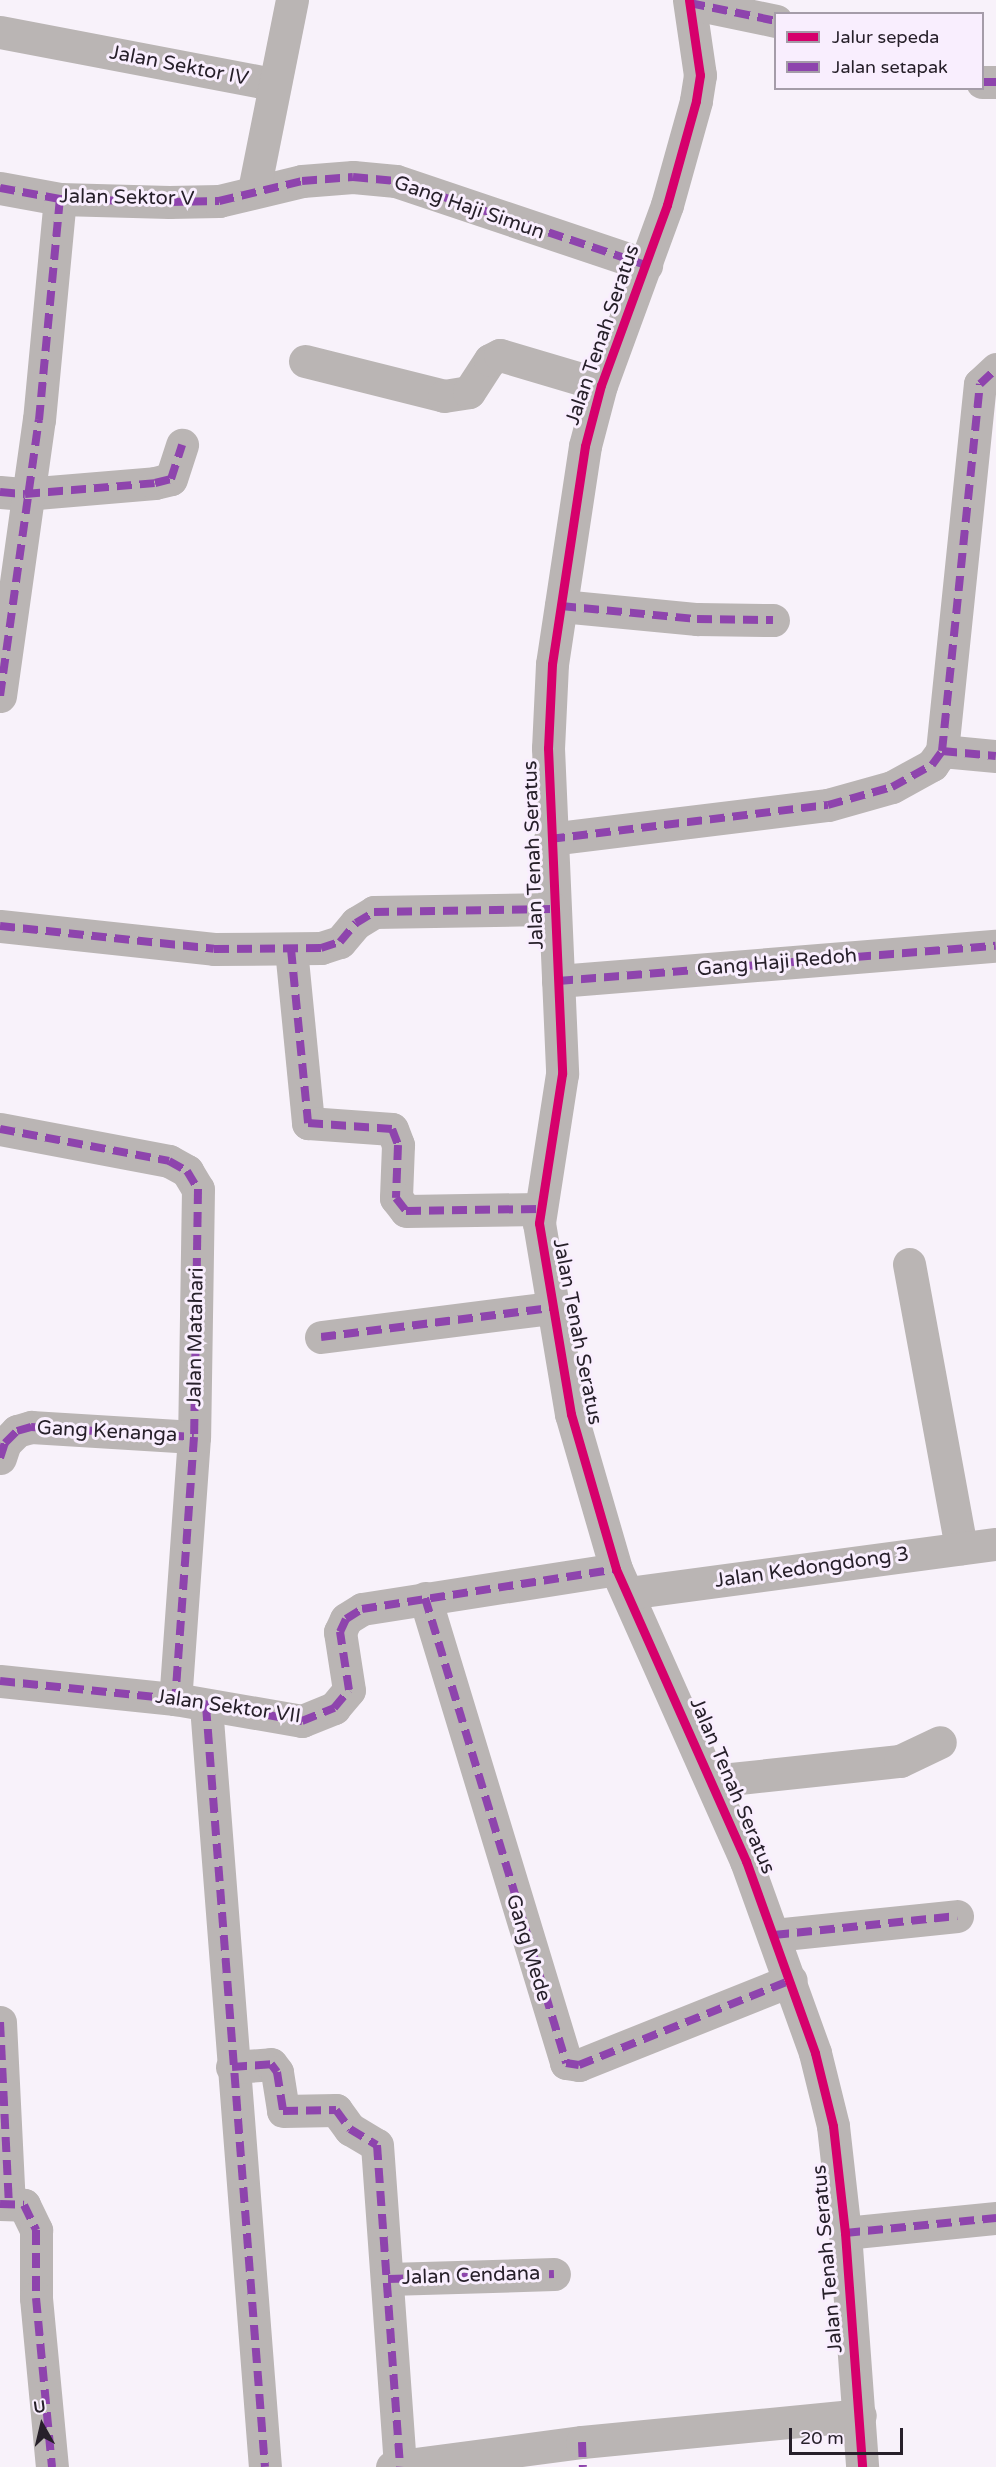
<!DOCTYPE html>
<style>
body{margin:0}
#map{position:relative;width:996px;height:2467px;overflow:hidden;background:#f8f2fa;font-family:"Varela Round",sans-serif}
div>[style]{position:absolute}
.minor>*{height:33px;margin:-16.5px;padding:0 16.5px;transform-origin:16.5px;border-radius:16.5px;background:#bab5b4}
.quiet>*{height:8px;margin-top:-4px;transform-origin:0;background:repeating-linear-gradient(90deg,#8e44ad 0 15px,transparent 0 23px)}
.cycleway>*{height:9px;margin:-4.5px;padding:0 4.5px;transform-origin:4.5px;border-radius:4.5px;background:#d6006c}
span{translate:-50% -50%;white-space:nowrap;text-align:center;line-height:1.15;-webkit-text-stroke:6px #f9eefe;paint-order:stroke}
.street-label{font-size:20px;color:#27202a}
.legend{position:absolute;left:774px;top:12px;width:210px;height:78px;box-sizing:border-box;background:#f9eefe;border:2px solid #a59ca9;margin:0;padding:8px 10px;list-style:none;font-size:18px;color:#27202a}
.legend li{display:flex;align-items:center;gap:12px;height:30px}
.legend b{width:30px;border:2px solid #a59ca9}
.north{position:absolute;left:12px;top:2395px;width:60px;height:60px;-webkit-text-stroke:4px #f9eefe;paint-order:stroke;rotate:352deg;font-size:16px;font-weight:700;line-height:24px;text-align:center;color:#27202a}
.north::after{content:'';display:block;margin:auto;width:21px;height:27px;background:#27202a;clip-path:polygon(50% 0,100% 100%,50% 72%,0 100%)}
.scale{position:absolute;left:789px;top:2428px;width:114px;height:27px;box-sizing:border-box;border:3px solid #27202a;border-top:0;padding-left:8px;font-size:18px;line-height:21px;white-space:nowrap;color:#27202a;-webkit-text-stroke:4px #f9eefe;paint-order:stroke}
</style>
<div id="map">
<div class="minor">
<div style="left:689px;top:0;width:76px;rotate:81.7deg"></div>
<div style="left:700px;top:75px;width:26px;rotate:99deg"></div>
<div style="left:696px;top:101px;width:108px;rotate:105.6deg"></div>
<div style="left:667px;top:205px;width:192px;rotate:110.1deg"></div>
<div style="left:601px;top:385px;width:63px;rotate:104.7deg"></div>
<div style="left:585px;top:446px;width:220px;rotate:98.6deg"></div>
<div style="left:552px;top:664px;width:84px;rotate:92.7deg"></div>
<div style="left:548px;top:748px;width:326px;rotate:87.5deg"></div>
<div style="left:562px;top:1074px;width:151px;rotate:98.8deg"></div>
<div style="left:539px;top:1223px;width:194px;rotate:80.5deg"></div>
<div style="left:571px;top:1414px;width:161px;rotate:73.8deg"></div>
<div style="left:616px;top:1569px;width:320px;rotate:66deg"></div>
<div style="left:746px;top:1861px;width:204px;rotate:70.2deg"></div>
<div style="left:815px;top:2053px;width:75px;rotate:76.1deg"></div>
<div style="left:833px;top:2126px;width:108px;rotate:83.6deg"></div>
<div style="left:845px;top:2233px;width:235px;rotate:85.8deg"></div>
<div style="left:690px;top:3px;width:88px;rotate:11.8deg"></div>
<div style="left:0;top:32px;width:278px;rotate:10.8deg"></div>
<div style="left:982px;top:82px;width:14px"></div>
<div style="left:0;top:188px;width:61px;rotate:10.4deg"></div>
<div style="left:60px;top:199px;width:109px;rotate:1.6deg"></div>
<div style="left:169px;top:202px;width:50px;rotate:-1.1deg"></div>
<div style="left:219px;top:201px;width:85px;rotate:-13.5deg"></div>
<div style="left:302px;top:181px;width:51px;rotate:-4.5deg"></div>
<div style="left:353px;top:177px;width:43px;rotate:5.3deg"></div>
<div style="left:396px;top:181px;width:264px;rotate:18.6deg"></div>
<div style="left:254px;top:190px;width:194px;rotate:-78.7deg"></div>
<div style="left:305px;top:361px;width:143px;rotate:14.1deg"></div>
<div style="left:444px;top:396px;width:25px;rotate:-9deg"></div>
<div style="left:469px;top:392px;width:38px;rotate:-57deg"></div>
<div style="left:490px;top:360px;width:11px;rotate:-27deg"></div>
<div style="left:500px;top:355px;width:105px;rotate:16.5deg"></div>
<div style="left:0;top:492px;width:25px;rotate:5deg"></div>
<div style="left:25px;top:494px;width:130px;rotate:-4.8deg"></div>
<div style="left:155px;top:483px;width:16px;rotate:-14deg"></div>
<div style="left:171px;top:479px;width:36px;rotate:-72deg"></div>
<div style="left:561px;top:606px;width:137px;rotate:5.5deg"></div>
<div style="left:697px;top:619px;width:76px;rotate:0.8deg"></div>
<div style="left:0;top:696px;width:279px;rotate:-82deg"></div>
<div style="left:39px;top:420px;width:222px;rotate:-84.6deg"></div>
<div style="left:942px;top:751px;width:54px;rotate:5.3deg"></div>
<div style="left:550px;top:839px;width:280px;rotate:-7deg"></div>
<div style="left:828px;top:805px;width:66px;rotate:-15.7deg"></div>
<div style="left:892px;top:787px;width:46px;rotate:-28.8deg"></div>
<div style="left:932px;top:765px;width:17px;rotate:-54deg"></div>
<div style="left:942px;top:751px;width:369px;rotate:-84.1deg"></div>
<div style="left:980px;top:384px;width:22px;rotate:-43deg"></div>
<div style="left:0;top:926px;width:215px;rotate:6.1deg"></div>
<div style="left:214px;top:949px;width:107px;rotate:-0.5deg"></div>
<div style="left:321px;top:948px;width:20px;rotate:-18deg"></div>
<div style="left:340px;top:942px;width:25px;rotate:-50deg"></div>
<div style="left:356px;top:923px;width:21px;rotate:-31deg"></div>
<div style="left:374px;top:912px;width:179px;rotate:-1deg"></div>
<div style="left:291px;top:949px;width:175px;rotate:84.4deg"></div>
<div style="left:308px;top:1123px;width:84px;rotate:4.1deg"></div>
<div style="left:392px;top:1129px;width:17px;rotate:69deg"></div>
<div style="left:398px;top:1145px;width:53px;rotate:92.2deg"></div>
<div style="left:396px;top:1198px;width:16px;rotate:52deg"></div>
<div style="left:406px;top:1211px;width:134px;rotate:-0.9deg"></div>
<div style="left:558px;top:981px;width:439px;rotate:-4.6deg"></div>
<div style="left:0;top:1129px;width:172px;rotate:10.7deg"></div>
<div style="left:169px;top:1161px;width:21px;rotate:29deg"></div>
<div style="left:187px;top:1171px;width:21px;rotate:59deg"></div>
<div style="left:198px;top:1189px;width:248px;rotate:90.9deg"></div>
<div style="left:194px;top:1437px;width:263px;rotate:94.1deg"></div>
<div style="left:909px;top:1264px;width:289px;rotate:79.6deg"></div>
<div style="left:321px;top:1337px;width:231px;rotate:-7.2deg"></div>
<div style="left:0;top:1458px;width:16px;rotate:-72deg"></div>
<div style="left:5px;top:1443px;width:17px;rotate:-45deg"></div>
<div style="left:17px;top:1431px;width:15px;rotate:-16deg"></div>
<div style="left:31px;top:1427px;width:163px;rotate:3.5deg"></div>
<div style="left:628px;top:1593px;width:371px;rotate:-7.6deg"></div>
<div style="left:425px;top:1598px;width:486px;rotate:73.1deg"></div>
<div style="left:566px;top:2063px;width:13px;rotate:9deg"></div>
<div style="left:579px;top:2065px;width:228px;rotate:-21.8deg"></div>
<div style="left:0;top:1681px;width:176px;rotate:5.9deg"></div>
<div style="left:175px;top:1699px;width:129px;rotate:9.8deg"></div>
<div style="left:302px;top:1721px;width:35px;rotate:-22deg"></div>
<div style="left:334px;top:1708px;width:23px;rotate:-50deg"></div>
<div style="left:349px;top:1690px;width:59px;rotate:-98.8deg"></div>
<div style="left:340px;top:1632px;width:14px;rotate:-65deg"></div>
<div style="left:346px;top:1619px;width:19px;rotate:-32deg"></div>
<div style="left:362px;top:1609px;width:257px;rotate:-8.9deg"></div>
<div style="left:206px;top:1706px;width:763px;rotate:85.57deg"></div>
<div style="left:712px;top:1781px;width:189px;rotate:-6.1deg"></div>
<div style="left:900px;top:1761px;width:44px;rotate:-25.4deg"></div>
<div style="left:774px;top:1935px;width:184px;rotate:-5.9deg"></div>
<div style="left:0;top:2022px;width:181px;rotate:87.2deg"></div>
<div style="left:232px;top:2067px;width:39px;rotate:-4deg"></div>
<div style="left:271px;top:2064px;width:10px;rotate:53deg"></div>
<div style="left:277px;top:2072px;width:39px;rotate:81deg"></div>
<div style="left:283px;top:2111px;width:53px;rotate:-1.1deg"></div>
<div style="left:336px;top:2110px;width:24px;rotate:54deg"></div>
<div style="left:350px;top:2129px;width:31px;rotate:31deg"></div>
<div style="left:377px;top:2145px;width:322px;rotate:85.9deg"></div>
<div style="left:0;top:2204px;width:24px;rotate:2deg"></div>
<div style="left:24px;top:2205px;width:28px;rotate:64deg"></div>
<div style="left:36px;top:2230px;width:68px;rotate:90deg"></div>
<div style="left:36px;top:2298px;width:170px;rotate:84.6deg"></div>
<div style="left:845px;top:2233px;width:152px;rotate:-5.7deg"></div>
<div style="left:388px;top:2279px;width:166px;rotate:-1.7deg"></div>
<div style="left:392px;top:2467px;width:192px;rotate:-7.5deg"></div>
<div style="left:582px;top:2442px;width:279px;rotate:-5.5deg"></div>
</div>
<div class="quiet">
<div style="left:690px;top:3px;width:88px;rotate:11.8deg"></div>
<div style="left:982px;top:82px;width:14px"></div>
<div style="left:0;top:188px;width:61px;rotate:10.4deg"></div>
<div style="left:60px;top:199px;width:109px;rotate:1.6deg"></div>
<div style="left:169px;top:202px;width:50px;rotate:-1.1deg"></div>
<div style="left:219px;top:201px;width:85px;rotate:-13.5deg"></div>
<div style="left:302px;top:181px;width:51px;rotate:-4.5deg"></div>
<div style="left:353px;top:177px;width:43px;rotate:5.3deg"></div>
<div style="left:396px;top:181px;width:264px;rotate:18.6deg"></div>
<div style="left:0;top:492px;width:25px;rotate:5deg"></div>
<div style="left:25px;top:494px;width:130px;rotate:-4.8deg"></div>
<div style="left:155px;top:483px;width:16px;rotate:-14deg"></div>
<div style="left:171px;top:479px;width:36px;rotate:-72deg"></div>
<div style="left:561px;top:606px;width:137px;rotate:5.5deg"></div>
<div style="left:697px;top:619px;width:76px;rotate:0.8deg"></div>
<div style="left:0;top:696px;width:279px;rotate:-82deg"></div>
<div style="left:39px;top:420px;width:222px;rotate:-84.6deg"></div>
<div style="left:942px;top:751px;width:54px;rotate:5.3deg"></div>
<div style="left:550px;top:839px;width:280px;rotate:-7deg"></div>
<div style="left:828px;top:805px;width:66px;rotate:-15.7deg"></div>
<div style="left:892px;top:787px;width:46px;rotate:-28.8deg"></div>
<div style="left:932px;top:765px;width:17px;rotate:-54deg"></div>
<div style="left:942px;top:751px;width:369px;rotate:-84.1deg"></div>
<div style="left:980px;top:384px;width:22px;rotate:-43deg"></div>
<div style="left:0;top:926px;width:215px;rotate:6.1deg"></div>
<div style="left:214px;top:949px;width:107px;rotate:-0.5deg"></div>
<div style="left:321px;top:948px;width:20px;rotate:-18deg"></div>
<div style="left:340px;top:942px;width:25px;rotate:-50deg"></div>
<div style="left:356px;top:923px;width:21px;rotate:-31deg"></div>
<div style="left:374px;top:912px;width:179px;rotate:-1deg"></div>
<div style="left:291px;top:949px;width:175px;rotate:84.4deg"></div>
<div style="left:308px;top:1123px;width:84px;rotate:4.1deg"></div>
<div style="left:392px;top:1129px;width:17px;rotate:69deg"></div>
<div style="left:398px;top:1145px;width:53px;rotate:92.2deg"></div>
<div style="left:396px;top:1198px;width:16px;rotate:52deg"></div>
<div style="left:406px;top:1211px;width:134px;rotate:-0.9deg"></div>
<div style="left:558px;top:981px;width:439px;rotate:-4.6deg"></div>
<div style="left:0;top:1129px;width:172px;rotate:10.7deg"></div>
<div style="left:169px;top:1161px;width:21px;rotate:29deg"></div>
<div style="left:187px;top:1171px;width:21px;rotate:59deg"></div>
<div style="left:198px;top:1189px;width:248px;rotate:90.9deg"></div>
<div style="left:194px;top:1437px;width:263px;rotate:94.1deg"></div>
<div style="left:321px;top:1337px;width:231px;rotate:-7.2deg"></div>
<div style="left:0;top:1458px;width:16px;rotate:-72deg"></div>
<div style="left:5px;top:1443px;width:17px;rotate:-45deg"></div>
<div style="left:17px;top:1431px;width:15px;rotate:-16deg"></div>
<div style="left:31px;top:1427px;width:163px;rotate:3.5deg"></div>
<div style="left:425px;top:1598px;width:486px;rotate:73.1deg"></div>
<div style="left:566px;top:2063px;width:13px;rotate:9deg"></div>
<div style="left:579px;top:2065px;width:228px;rotate:-21.8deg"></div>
<div style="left:0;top:1681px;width:176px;rotate:5.9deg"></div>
<div style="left:175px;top:1699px;width:129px;rotate:9.8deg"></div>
<div style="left:302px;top:1721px;width:35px;rotate:-22deg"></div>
<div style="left:334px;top:1708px;width:23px;rotate:-50deg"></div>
<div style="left:349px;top:1690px;width:59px;rotate:-98.8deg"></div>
<div style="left:340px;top:1632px;width:14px;rotate:-65deg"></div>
<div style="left:346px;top:1619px;width:19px;rotate:-32deg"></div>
<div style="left:362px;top:1609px;width:257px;rotate:-8.9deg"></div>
<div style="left:206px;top:1706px;width:763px;rotate:85.57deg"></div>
<div style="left:774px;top:1935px;width:184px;rotate:-5.9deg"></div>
<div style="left:0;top:2022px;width:181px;rotate:87.2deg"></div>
<div style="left:232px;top:2067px;width:39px;rotate:-4deg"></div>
<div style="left:271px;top:2064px;width:10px;rotate:53deg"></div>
<div style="left:277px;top:2072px;width:39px;rotate:81deg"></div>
<div style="left:283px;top:2111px;width:53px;rotate:-1.1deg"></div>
<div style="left:336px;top:2110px;width:24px;rotate:54deg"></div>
<div style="left:350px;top:2129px;width:31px;rotate:31deg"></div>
<div style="left:377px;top:2145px;width:322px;rotate:85.9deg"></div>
<div style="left:0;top:2204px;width:24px;rotate:2deg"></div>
<div style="left:24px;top:2205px;width:28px;rotate:64deg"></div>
<div style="left:36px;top:2230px;width:68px;rotate:90deg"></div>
<div style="left:36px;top:2298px;width:170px;rotate:84.6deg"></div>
<div style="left:845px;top:2233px;width:152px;rotate:-5.7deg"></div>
<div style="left:388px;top:2279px;width:166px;rotate:-1.7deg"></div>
<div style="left:582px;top:2442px;width:25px;rotate:88deg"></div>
</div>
<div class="cycleway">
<div style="left:689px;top:0;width:76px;rotate:81.7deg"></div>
<div style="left:700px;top:75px;width:26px;rotate:99deg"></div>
<div style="left:696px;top:101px;width:108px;rotate:105.6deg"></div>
<div style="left:667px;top:205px;width:192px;rotate:110.1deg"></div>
<div style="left:601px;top:385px;width:63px;rotate:104.7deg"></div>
<div style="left:585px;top:446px;width:220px;rotate:98.6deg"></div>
<div style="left:552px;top:664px;width:84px;rotate:92.7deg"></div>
<div style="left:548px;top:748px;width:326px;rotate:87.5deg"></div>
<div style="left:562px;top:1074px;width:151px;rotate:98.8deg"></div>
<div style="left:539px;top:1223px;width:194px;rotate:80.5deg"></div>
<div style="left:571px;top:1414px;width:161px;rotate:73.8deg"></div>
<div style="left:616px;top:1569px;width:320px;rotate:66deg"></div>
<div style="left:746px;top:1861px;width:204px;rotate:70.2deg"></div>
<div style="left:815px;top:2053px;width:75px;rotate:76.1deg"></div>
<div style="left:833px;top:2126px;width:108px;rotate:83.6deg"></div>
<div style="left:845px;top:2233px;width:235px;rotate:85.8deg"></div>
</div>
<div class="street-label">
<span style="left:179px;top:66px;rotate:11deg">Jalan Sektor IV</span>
<span style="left:127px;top:198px;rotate:1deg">Jalan Sektor V</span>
<span style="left:469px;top:208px;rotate:19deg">Gang Haji Simun</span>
<span style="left:603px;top:335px;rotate:-71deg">Jalan Tenah Seratus</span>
<span style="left:534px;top:855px;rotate:-92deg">Jalan Tenah Seratus</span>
<span style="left:777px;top:963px;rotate:-5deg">Gang Haji Redoh</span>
<span style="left:577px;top:1332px;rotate:79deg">Jalan Tenah Seratus</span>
<span style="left:196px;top:1337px;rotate:-89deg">Jalan Matahari</span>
<span style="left:107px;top:1432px;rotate:3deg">Gang Kenanga</span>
<span style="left:812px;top:1568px;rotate:-8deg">Jalan Kedongdong 3</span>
<span style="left:228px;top:1707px;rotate:8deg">Jalan Sektor VII</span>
<span style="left:732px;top:1786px;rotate:67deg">Jalan Tenah Seratus</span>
<span style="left:528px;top:1948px;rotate:73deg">Gang Mede</span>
<span style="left:828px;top:2259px;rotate:-95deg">Jalan Tenah Seratus</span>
<span style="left:471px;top:2276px;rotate:-2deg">Jalan Cendana</span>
</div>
<ul class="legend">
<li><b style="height:8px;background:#d6006c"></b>Jalur sepeda</li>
<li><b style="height:8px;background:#8e44ad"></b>Jalan setapak</li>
</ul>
<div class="north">U</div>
<div class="scale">20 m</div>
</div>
